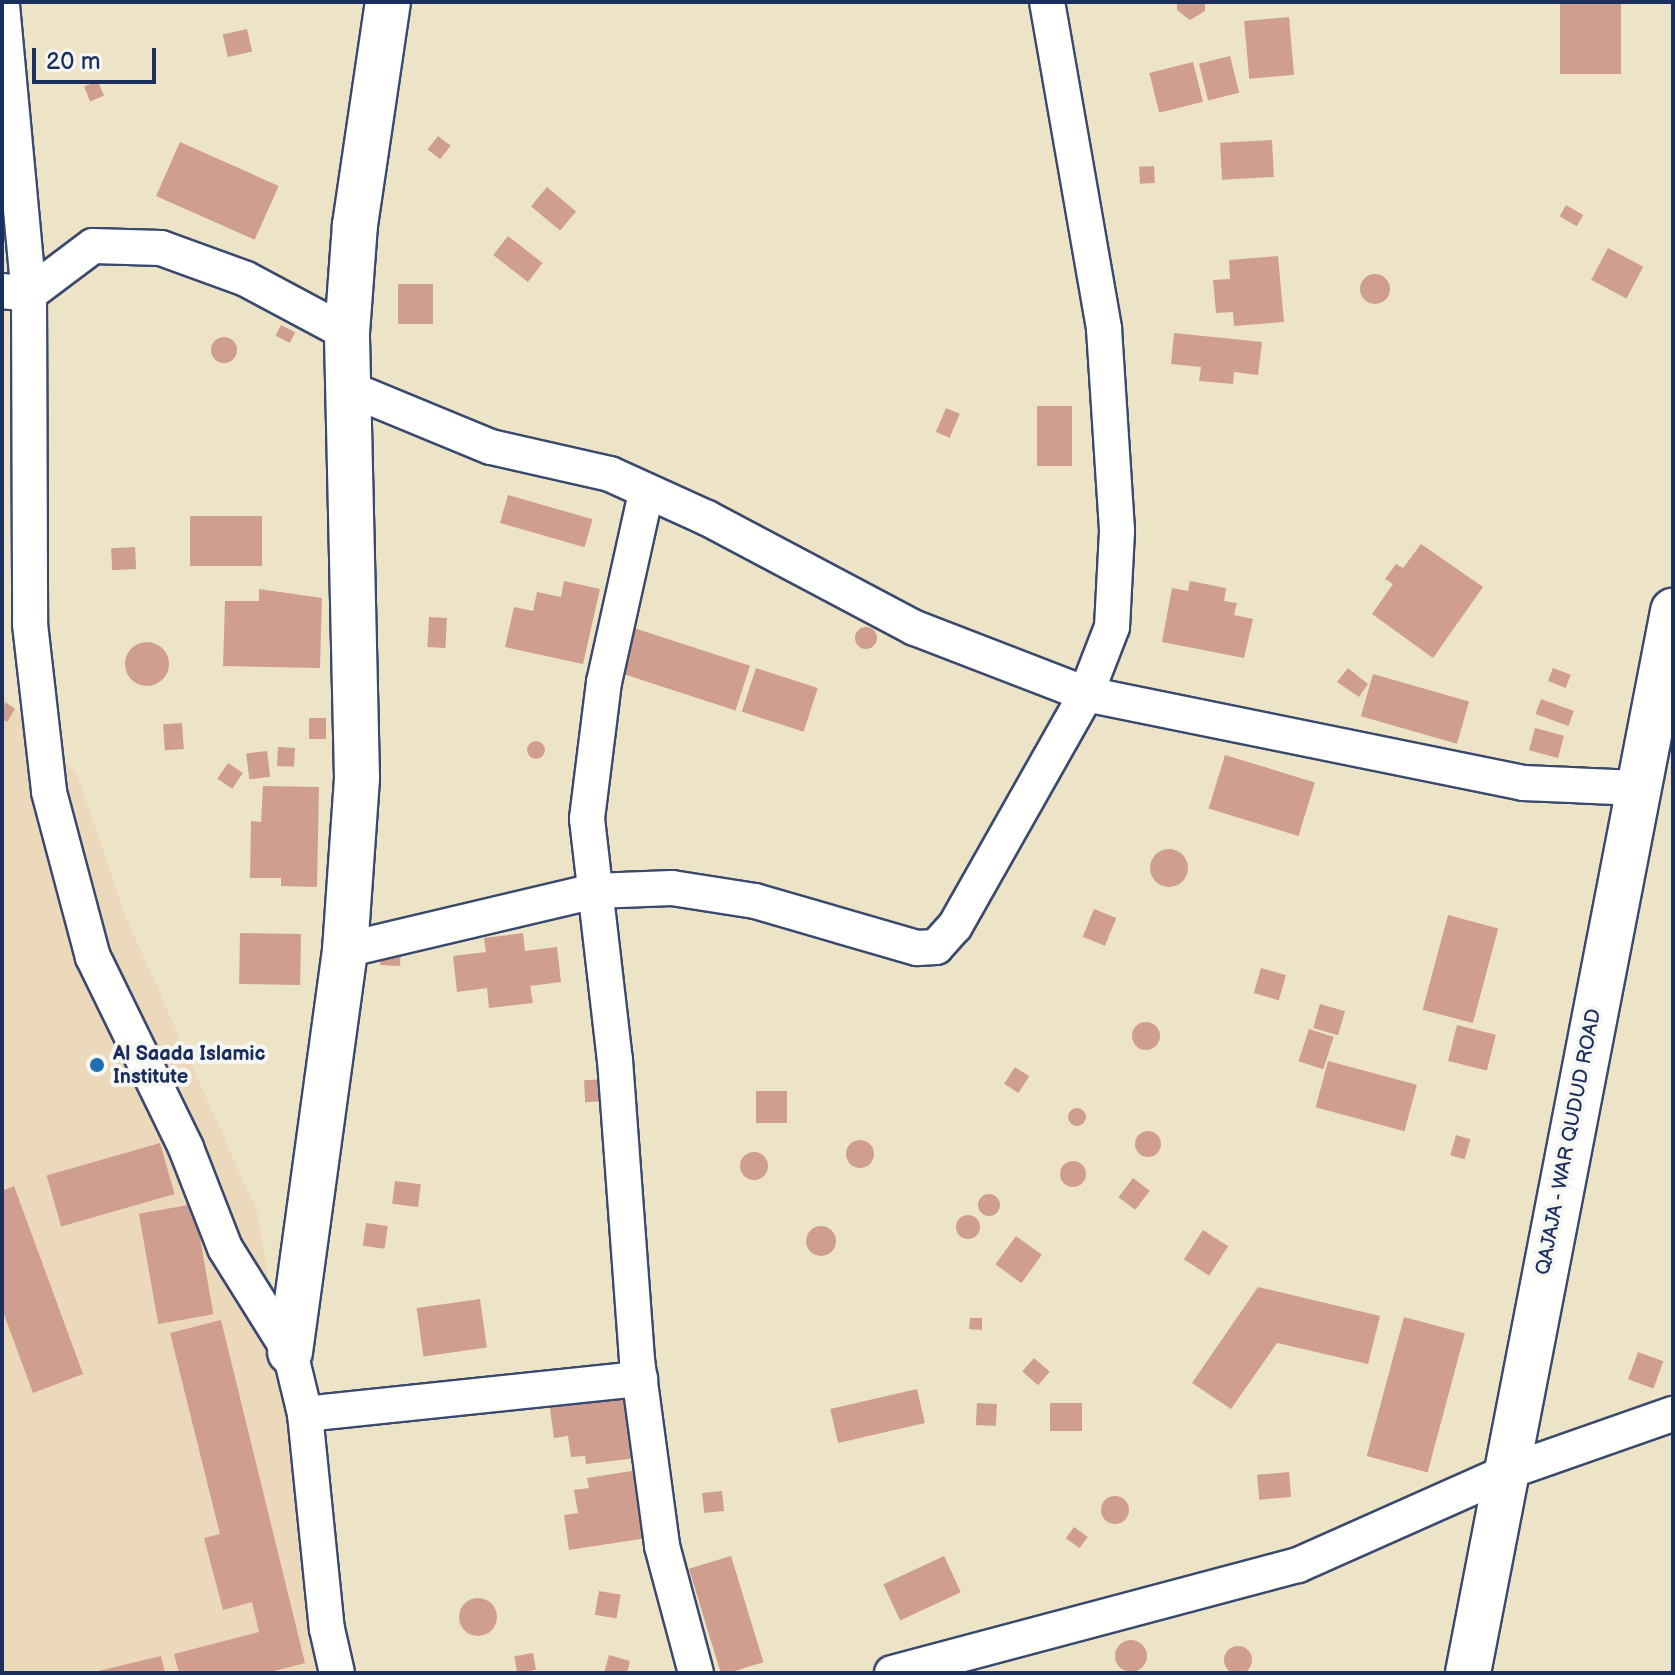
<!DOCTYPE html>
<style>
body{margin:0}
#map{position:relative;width:1675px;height:1675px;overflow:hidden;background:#ede4c8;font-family:"Balsamiq Sans",sans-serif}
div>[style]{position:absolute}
.built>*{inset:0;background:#ecd8ba}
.building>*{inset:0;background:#d09e8e;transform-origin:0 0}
.round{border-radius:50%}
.roads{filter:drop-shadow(2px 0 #3a4a6e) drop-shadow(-2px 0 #3a4a6e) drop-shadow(0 2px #3a4a6e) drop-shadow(0 -2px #3a4a6e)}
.street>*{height:34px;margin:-17px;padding:0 17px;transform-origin:17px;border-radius:17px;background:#fff}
.secondary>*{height:44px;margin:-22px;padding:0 22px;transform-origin:22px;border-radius:22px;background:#fff}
.dots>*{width:22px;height:22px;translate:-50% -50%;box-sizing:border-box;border:4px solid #f6f6f2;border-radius:50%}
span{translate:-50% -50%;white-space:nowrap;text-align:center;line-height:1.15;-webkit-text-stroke:8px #f6f6f2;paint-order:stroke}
.poi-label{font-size:20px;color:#1b2f5e;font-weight:700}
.left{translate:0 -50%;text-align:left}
.street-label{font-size:20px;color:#1b2f5e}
.frame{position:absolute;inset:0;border:4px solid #1b2f5e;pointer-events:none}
.scale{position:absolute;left:32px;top:48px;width:124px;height:36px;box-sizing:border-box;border:4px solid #1b2f5e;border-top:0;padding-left:10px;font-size:24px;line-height:28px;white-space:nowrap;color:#1b2f5e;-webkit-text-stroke:6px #f6f6f2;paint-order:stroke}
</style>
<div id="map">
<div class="built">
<div style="clip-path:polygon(2px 695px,77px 774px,126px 917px,257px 1212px,334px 1673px,2px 1673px)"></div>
</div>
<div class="building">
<div style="clip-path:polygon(1177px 2px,1205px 2px,1205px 11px,1190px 20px,1177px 10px)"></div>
<div style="left:1560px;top:2px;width:61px;height:72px"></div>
<div style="left:1289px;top:17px;width:58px;height:45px;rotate:85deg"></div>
<div style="left:247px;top:29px;width:23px;height:25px;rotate:77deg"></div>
<div style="left:1230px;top:56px;width:38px;height:32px;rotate:76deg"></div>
<div style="left:1193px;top:62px;width:41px;height:45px;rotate:76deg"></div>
<div style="left:98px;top:81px;width:16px;height:15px;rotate:68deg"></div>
<div style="left:438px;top:136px;width:16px;height:17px;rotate:38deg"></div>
<div style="left:1272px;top:140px;width:37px;height:52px;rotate:87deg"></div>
<div style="left:180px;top:142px;width:108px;height:59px;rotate:24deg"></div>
<div style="left:1154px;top:166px;width:17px;height:15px;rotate:87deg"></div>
<div style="left:547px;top:187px;width:38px;height:25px;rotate:40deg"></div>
<div style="left:1566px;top:205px;width:20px;height:13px;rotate:30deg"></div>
<div style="left:508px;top:236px;width:44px;height:24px;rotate:38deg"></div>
<div style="left:1608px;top:248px;width:40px;height:36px;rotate:28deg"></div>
<div style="clip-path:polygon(1278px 256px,1284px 322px,1234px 326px,1233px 312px,1216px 313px,1213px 280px,1230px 279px,1229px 260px)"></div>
<div class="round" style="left:1360px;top:274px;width:30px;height:30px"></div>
<div style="left:398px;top:284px;width:35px;height:40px"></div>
<div style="left:281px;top:325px;width:16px;height:12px;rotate:27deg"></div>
<div style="clip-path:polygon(1174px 333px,1262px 342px,1258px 375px,1234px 372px,1233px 384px,1199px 381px,1201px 367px,1171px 364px)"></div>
<div class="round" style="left:211px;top:337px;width:26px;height:26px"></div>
<div style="left:1037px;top:406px;width:35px;height:60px"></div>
<div style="left:946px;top:408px;width:15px;height:26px;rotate:23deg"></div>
<div style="left:508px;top:495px;width:88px;height:29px;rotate:16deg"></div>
<div style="left:190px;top:516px;width:72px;height:50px"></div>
<div style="clip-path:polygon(1421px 544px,1483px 587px,1433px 658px,1372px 614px,1393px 584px,1385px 579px,1396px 564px,1403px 568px)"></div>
<div style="left:135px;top:547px;width:22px;height:24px;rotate:87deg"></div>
<div style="clip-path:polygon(564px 581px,600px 589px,583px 664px,505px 647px,514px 607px,533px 611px,537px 592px,561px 597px)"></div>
<div style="clip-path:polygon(1190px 581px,1226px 588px,1224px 601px,1237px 603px,1234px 615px,1253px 619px,1244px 658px,1162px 642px,1172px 588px,1188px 591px)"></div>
<div style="clip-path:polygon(259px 589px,322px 598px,320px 668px,223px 666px,225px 601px,259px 601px)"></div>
<div style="left:429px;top:617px;width:18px;height:30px;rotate:3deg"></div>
<div class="round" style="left:855px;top:627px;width:22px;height:22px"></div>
<div style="left:634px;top:628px;width:122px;height:47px;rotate:18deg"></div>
<div class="round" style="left:125px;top:642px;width:44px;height:44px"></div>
<div style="left:756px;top:668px;width:65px;height:46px;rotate:18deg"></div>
<div style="clip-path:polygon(1348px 668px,1368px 684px,1359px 697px,1337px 682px)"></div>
<div style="left:1553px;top:668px;width:19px;height:14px;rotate:21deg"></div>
<div style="left:1373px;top:674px;width:100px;height:44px;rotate:16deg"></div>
<div style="left:1541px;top:699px;width:35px;height:16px;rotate:20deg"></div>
<div style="clip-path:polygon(5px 702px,15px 709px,7px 722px,2px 719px)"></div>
<div style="left:326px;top:718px;width:21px;height:17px;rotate:90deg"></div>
<div style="left:182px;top:723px;width:26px;height:19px;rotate:86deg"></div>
<div style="left:1535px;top:728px;width:30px;height:23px;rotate:15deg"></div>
<div class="round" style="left:527px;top:741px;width:18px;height:18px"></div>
<div style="left:278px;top:747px;width:17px;height:19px;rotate:3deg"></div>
<div style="left:267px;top:751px;width:26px;height:21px;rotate:83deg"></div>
<div style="left:1225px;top:755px;width:94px;height:56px;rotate:17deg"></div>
<div style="left:228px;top:763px;width:18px;height:19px;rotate:34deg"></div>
<div style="clip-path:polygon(263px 786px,319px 787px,317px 887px,281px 886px,281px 878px,250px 878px,251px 821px,261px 822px)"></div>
<div class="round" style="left:1150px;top:849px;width:38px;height:38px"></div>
<div style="left:1094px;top:909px;width:24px;height:30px;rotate:22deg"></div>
<div style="left:1448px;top:915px;width:52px;height:98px;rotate:15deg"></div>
<div style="left:240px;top:933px;width:61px;height:51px;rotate:1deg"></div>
<div style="clip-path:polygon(523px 933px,525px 951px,557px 947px,561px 982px,530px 986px,533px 1003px,489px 1008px,487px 988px,457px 992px,453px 956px,486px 952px,484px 938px)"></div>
<div style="left:381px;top:947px;width:20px;height:18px;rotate:3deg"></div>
<div style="left:1261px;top:968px;width:26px;height:26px;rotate:16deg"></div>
<div style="left:1320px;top:1004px;width:26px;height:25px;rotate:16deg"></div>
<div class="round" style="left:1132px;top:1022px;width:28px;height:28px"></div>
<div style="left:1457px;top:1025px;width:40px;height:37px;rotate:14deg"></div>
<div style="left:1309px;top:1029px;width:26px;height:34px;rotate:18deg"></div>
<div style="left:1328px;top:1061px;width:92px;height:48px;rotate:15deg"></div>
<div style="left:1015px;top:1067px;width:17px;height:20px;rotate:33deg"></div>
<div style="left:609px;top:1079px;width:22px;height:25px;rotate:87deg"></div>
<div style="left:756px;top:1091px;width:31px;height:32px"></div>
<div class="round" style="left:1068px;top:1108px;width:18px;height:18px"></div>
<div class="round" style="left:1135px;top:1131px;width:26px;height:26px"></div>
<div style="left:1456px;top:1135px;width:15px;height:21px;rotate:16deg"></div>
<div class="round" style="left:846px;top:1140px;width:28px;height:28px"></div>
<div style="left:160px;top:1143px;width:53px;height:118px;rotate:74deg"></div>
<div class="round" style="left:740px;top:1152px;width:28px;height:28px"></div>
<div class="round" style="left:1060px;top:1161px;width:26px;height:26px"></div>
<div style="left:1133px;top:1178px;width:21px;height:24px;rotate:37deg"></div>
<div style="left:395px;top:1181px;width:26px;height:23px;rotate:7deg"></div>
<div style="clip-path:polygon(14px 1186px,83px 1374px,33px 1393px,2px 1309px,2px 1191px)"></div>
<div class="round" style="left:978px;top:1194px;width:22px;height:22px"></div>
<div style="left:194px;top:1204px;width:112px;height:56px;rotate:80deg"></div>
<div class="round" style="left:956px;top:1215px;width:24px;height:24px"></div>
<div style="left:366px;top:1223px;width:22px;height:23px;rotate:8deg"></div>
<div class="round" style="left:806px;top:1226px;width:30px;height:30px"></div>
<div style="left:1203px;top:1230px;width:30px;height:35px;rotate:33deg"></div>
<div style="left:1016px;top:1236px;width:32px;height:35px;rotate:36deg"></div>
<div style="clip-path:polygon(1258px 1287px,1380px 1316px,1368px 1364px,1277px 1343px,1231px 1409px,1192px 1383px)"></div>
<div style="left:480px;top:1299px;width:49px;height:64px;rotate:82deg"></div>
<div style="left:1404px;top:1317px;width:63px;height:144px;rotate:15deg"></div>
<div style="clip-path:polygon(970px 1318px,982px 1318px,982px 1330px,969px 1329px)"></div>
<div style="clip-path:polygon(221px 1320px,305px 1663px,267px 1673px,179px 1673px,174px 1654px,259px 1632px,252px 1602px,223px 1610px,204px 1538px,220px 1534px,170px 1333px)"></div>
<div style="left:1638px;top:1352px;width:27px;height:29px;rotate:20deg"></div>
<div style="left:1034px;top:1358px;width:21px;height:18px;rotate:41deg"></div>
<div style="left:917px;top:1389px;width:35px;height:89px;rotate:77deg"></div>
<div style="clip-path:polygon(628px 1392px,636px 1458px,586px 1464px,585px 1456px,571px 1457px,568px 1436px,554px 1438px,549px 1402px)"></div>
<div style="left:977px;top:1403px;width:20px;height:22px;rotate:3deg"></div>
<div style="left:1082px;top:1403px;width:28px;height:32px;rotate:90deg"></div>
<div style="clip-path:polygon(638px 1470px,647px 1538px,569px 1550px,564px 1515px,578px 1513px,574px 1490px,589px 1488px,587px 1478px)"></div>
<div style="left:1289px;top:1472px;width:25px;height:32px;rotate:85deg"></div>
<div style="left:722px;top:1491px;width:20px;height:20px;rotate:84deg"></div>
<div class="round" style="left:1101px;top:1496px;width:28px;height:28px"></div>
<div style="left:1074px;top:1527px;width:17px;height:14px;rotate:36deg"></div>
<div style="left:731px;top:1556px;width:111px;height:44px;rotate:73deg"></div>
<div style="left:944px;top:1556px;width:40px;height:67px;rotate:65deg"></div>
<div style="left:599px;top:1591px;width:22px;height:24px;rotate:10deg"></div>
<div class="round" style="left:459px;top:1598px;width:38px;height:38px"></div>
<div class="round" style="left:1115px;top:1640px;width:32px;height:32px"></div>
<div class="round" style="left:1224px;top:1646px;width:28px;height:28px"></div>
<div style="left:533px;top:1653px;width:17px;height:19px;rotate:80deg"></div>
<div style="clip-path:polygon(609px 1655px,630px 1661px,627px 1673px,604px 1673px)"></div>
<div style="clip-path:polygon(161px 1656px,165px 1673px,94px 1673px,94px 1672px)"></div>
</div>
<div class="roads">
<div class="street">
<div style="left:2px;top:5px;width:290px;rotate:84.7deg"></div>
<div style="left:29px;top:294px;width:330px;rotate:89.8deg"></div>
<div style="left:30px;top:624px;width:169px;rotate:83.5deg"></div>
<div style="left:49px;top:792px;width:171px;rotate:75.1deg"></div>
<div style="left:93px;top:957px;width:212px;rotate:64deg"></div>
<div style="left:186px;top:1148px;width:107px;rotate:68.7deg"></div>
<div style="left:225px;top:1248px;width:123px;rotate:58deg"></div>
<div style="left:290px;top:1352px;width:64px;rotate:76.4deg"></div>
<div style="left:305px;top:1414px;width:216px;rotate:84.2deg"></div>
<div style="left:327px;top:1629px;width:45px;rotate:77.2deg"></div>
<div style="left:2px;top:291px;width:27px;rotate:6deg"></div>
<div style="left:29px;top:294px;width:80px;rotate:-36.9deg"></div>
<div style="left:93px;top:246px;width:68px;rotate:1.7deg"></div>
<div style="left:161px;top:248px;width:90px;rotate:20deg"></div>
<div style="left:246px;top:279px;width:115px;rotate:28.1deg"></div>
<div style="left:350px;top:389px;width:152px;rotate:22.4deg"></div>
<div style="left:491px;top:447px;width:122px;rotate:12.8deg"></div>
<div style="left:610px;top:474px;width:107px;rotate:24.4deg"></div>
<div style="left:707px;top:518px;width:235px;rotate:27.9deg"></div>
<div style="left:915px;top:628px;width:183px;rotate:21.1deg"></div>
<div style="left:1086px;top:694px;width:446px;rotate:11.5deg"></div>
<div style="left:1523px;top:783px;width:114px;rotate:2.5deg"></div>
<div style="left:646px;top:493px;width:194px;rotate:102.5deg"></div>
<div style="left:604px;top:682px;width:138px;rotate:97.1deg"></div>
<div style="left:587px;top:819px;width:243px;rotate:83.4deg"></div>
<div style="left:615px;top:1060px;width:301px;rotate:85.8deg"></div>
<div style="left:637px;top:1360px;width:188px;rotate:82.3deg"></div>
<div style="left:662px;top:1546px;width:131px;rotate:75deg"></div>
<div style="left:345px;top:950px;width:256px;rotate:-13.3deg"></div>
<div style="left:594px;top:891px;width:78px;rotate:-2.2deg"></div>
<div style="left:672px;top:888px;width:84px;rotate:8.9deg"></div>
<div style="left:755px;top:901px;width:169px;rotate:16.2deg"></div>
<div style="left:917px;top:948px;width:19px;rotate:-3deg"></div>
<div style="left:936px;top:947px;width:28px;rotate:-48deg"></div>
<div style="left:955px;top:926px;width:266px;rotate:-60.5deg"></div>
<div style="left:1086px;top:694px;width:72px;rotate:-68.8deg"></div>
<div style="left:1112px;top:627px;width:97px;rotate:-87deg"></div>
<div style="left:1117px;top:530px;width:202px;rotate:-93.7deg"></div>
<div style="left:1104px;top:328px;width:331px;rotate:-99.9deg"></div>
<div style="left:305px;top:1414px;width:337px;rotate:-6deg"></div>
<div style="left:892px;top:1673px;width:420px;rotate:-14.9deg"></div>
<div style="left:1298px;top:1565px;width:229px;rotate:-24deg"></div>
<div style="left:1507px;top:1472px;width:176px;rotate:-19.3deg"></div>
</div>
<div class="secondary">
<div style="left:290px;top:1352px;width:406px;rotate:-82.2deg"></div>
<div style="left:345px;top:950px;width:172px;rotate:-86deg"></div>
<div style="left:357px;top:778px;width:445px;rotate:-91.3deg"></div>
<div style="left:347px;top:333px;width:108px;rotate:-85.8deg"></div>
<div style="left:355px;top:225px;width:225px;rotate:-81.6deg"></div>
<div style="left:1468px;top:1673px;width:1082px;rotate:-79.07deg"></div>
</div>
</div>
<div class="dots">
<div style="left:97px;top:1065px;background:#1f6fb2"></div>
</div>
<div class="poi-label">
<span class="left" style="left:113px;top:1066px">Al Saada Islamic<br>Institute</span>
</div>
<div class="street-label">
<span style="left:1569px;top:1142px;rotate:-79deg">QAJAJA - WAR QUDUD ROAD</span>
</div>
<div class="frame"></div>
<div class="scale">20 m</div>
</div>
